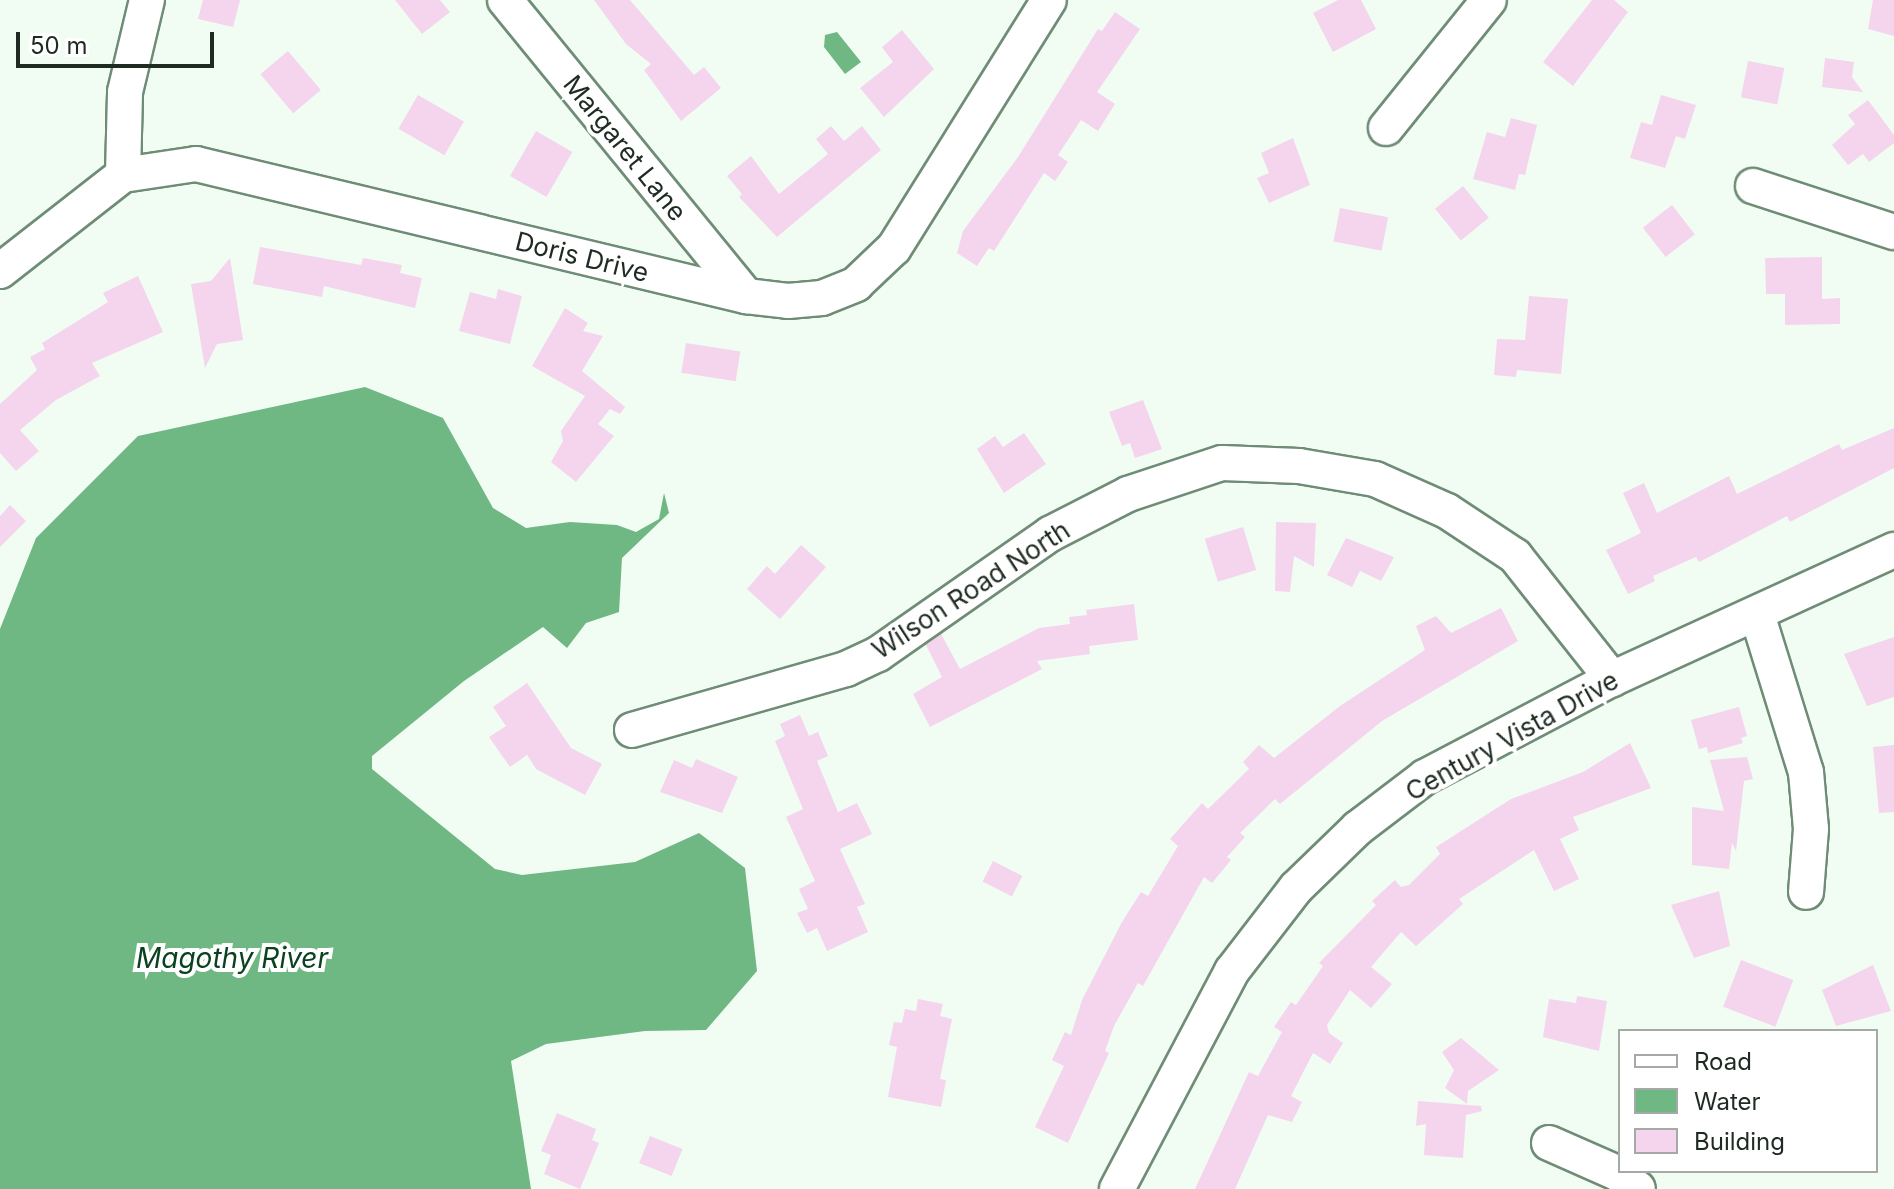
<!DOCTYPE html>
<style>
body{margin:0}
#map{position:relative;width:1894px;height:1189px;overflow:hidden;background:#f1fdf3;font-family:Inter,sans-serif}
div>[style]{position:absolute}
.water>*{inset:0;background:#6fb783}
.building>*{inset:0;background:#f4d5ed;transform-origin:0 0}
.roads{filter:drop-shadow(2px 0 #6f8c76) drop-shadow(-2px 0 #6f8c76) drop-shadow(0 2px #6f8c76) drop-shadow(0 -2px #6f8c76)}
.minor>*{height:34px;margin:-17px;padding:0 17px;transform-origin:17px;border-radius:17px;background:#fff}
span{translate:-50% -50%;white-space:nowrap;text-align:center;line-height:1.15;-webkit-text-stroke:8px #fff;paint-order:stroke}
.street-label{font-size:26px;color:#1f2b22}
.water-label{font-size:28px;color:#0a4220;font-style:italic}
.legend{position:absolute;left:1618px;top:1029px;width:260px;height:144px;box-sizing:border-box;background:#fff;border:2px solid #a5aaa7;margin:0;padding:10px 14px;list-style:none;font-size:24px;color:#1f2b22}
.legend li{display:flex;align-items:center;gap:16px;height:40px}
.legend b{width:40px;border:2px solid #a5aaa7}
.scale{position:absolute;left:16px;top:32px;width:198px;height:36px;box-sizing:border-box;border:4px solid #1f2b22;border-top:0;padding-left:10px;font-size:24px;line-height:28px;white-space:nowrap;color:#1f2b22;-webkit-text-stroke:6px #fff;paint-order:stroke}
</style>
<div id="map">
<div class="water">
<div style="clip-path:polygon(837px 32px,861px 62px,845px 74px,824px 47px,825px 35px)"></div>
<div style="clip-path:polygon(365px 387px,443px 418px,493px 508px,526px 528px,570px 522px,617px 525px,636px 532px,659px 519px,664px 493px,669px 513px,622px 558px,619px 612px,586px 623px,567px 648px,543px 627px,464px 681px,372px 756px,372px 769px,495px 869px,522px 875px,635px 862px,699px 833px,745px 868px,757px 971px,706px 1030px,645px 1031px,546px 1044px,511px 1061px,531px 1189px,0 1189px,0 629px,36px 538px,138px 436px)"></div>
</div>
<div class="building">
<div style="clip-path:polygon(203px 0,240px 0,233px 27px,198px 19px)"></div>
<div style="clip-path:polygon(395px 0,440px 0,450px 12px,422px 34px)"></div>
<div style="clip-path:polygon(594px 0,630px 0,694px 75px,704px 67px,721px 88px,681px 121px,644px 70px,651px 64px,626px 44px)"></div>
<div style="clip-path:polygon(1338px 0,1361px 0,1376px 29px,1333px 52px,1313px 13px)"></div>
<div style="clip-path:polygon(1592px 0,1614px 0,1628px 12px,1573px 86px,1543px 62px)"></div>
<div style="clip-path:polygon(1873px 0,1894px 0,1894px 36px,1868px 29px)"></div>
<div style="clip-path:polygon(1115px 12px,1140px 29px,1097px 92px,1115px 104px,1098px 131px,1081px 120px,1058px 155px,1068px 162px,1055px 181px,1044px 173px,994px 251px,989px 248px,977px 266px,957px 253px,963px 231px,1018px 157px,1098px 29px,1102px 31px)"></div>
<div style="clip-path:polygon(902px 30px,934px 69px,884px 117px,860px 88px,893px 62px,882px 47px)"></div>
<div style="left:288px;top:51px;width:51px;height:36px;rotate:50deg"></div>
<div style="clip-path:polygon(1825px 58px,1854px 62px,1852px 77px,1863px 92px,1822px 87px)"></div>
<div style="left:1748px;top:61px;width:37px;height:37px;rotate:11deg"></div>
<div style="left:418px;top:95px;width:53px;height:39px;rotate:30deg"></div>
<div style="clip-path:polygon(1661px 95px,1696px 105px,1685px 139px,1676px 136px,1665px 168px,1630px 158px,1641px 122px,1652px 125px)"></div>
<div style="clip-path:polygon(1868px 100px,1894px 135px,1894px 143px,1869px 162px,1863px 154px,1848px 165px,1832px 145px,1855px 124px,1848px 115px)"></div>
<div style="clip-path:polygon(1511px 118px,1537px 125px,1525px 175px,1519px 174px,1515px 190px,1473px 179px,1487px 132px,1505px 137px)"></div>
<div style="clip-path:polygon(831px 126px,844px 141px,862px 126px,881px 150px,777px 237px,739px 197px,742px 194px,727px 176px,751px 156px,779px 194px,828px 154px,816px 139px)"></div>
<div style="left:536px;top:131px;width:42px;height:52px;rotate:30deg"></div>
<div style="clip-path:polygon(1293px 138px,1310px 185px,1269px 203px,1257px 178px,1269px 173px,1261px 153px)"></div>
<div style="left:1463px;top:186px;width:41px;height:36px;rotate:51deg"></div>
<div style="left:1672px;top:205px;width:37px;height:37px;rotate:52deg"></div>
<div style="left:1340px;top:208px;width:49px;height:34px;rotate:11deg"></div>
<div style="clip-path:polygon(260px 247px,361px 265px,363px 258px,402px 265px,400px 273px,422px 278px,415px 308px,324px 286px,322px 297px,253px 284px)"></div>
<div style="clip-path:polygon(1822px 257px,1822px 299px,1840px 298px,1840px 324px,1785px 325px,1785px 294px,1766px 294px,1765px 258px)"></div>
<div style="clip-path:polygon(230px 258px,243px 340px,217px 344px,205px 368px,191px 284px,211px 281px)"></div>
<div style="clip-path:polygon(138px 276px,163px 332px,92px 363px,100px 376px,56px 400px,20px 430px,39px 451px,16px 471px,0 453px,0 404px,37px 370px,30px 357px,45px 349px,42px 343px,108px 302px,103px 293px)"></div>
<div style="clip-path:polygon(498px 289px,522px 296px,510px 344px,459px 331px,470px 292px,496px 299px)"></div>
<div style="clip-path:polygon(1529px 296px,1568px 299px,1561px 374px,1517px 370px,1516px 377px,1494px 375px,1497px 339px,1525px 340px)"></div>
<div style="clip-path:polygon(565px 308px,588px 323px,583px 331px,603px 336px,582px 371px,625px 407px,620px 414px,610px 409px,598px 424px,614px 436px,576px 482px,551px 462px,563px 441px,561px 431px,585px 396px,532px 366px)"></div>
<div style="left:686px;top:343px;width:55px;height:30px;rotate:9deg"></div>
<div style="clip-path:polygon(1143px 400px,1162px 449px,1135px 458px,1130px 443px,1122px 446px,1109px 412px)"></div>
<div style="clip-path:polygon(1894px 428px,1894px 468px,1790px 522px,1787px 516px,1709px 557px,1699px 562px,1696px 557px,1653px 576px,1655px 581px,1628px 594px,1606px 550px,1641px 533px,1623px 493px,1644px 483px,1657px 513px,1729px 476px,1737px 494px,1839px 444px,1842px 450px)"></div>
<div style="clip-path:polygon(1024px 433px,1046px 464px,1004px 493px,977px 449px,995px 436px,1003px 447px)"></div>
<div style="clip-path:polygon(10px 505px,26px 521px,0 547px,0 516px)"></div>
<div style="clip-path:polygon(1276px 522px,1316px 523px,1314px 567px,1294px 556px,1290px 592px,1275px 591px)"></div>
<div style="left:1243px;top:527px;width:45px;height:40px;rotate:73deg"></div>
<div style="clip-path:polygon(1346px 538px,1394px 557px,1381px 581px,1360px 571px,1352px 587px,1327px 575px)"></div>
<div style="clip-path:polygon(801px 545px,826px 567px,780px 619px,747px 589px,767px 566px,775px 574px)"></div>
<div style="clip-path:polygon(1134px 604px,1138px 640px,1089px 646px,1090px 654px,1037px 661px,1042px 669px,930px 727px,913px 694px,942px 677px,926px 645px,941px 634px,960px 669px,1039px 628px,1070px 624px,1069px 617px,1087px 615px,1086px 610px)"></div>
<div style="clip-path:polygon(1501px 608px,1518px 641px,1382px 721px,1280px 804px,1275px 799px,1240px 833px,1245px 837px,1227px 857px,1231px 860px,1212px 883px,1204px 877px,1143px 986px,1138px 983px,1114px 1026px,1105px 1051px,1109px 1053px,1068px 1143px,1035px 1127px,1064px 1066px,1052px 1060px,1065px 1032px,1071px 1035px,1082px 1000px,1122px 922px,1141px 892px,1148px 896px,1178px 846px,1170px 839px,1202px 803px,1208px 809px,1249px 769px,1243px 762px,1259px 745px,1274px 758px,1340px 706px,1425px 650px,1416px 626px,1436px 616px,1451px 633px)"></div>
<div style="clip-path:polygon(1894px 637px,1894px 697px,1867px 706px,1844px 654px)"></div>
<div style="clip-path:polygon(527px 683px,571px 748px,602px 764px,585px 795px,536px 769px,527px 755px,510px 767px,489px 737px,506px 726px,493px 707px)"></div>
<div style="clip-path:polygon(1739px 707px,1747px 736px,1741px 738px,1743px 743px,1708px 753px,1707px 747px,1699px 749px,1691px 720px)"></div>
<div style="clip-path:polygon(800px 715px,809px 736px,818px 732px,828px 756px,817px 761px,838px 812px,857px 803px,872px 834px,840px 849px,865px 904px,857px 907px,868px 932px,827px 951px,817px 928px,807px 933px,797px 913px,808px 909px,799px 889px,815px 881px,786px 817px,803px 809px,775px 741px,785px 736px,780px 724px)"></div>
<div style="clip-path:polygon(1630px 743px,1651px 788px,1573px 817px,1579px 830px,1560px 839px,1579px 879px,1554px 891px,1534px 850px,1459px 899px,1463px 904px,1416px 946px,1401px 932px,1371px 967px,1392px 984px,1371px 1008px,1350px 990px,1327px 1025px,1329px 1033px,1343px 1043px,1330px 1064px,1313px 1053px,1291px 1096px,1302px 1102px,1292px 1122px,1268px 1115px,1235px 1189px,1195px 1189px,1249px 1072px,1258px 1076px,1282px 1032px,1274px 1027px,1291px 1002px,1296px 1005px,1323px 966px,1319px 963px,1376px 905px,1372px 901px,1395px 880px,1401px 887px,1409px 885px,1440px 854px,1436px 847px,1511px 799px,1583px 772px)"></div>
<div style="clip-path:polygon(1894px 745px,1894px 812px,1879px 813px,1873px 747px)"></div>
<div style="clip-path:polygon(1747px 757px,1753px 779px,1744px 781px,1736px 851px,1732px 843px,1729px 869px,1692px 865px,1692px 807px,1724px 811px,1710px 760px)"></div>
<div style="clip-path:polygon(696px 759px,738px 777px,722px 813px,660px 792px,674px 760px,692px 768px)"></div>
<div style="left:993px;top:861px;width:33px;height:23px;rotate:27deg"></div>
<div style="clip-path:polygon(1719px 891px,1730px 946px,1694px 958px,1671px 905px)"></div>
<div style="left:1741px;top:960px;width:56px;height:50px;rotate:21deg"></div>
<div style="clip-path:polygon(1873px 965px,1891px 1011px,1836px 1026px,1822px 990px)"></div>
<div style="clip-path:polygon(1577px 996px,1607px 1001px,1599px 1051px,1543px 1037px,1549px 999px,1576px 1003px)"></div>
<div style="clip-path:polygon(918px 999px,943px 1004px,940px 1016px,952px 1019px,940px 1079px,946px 1080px,941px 1107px,888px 1097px,897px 1047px,889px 1045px,894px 1022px,902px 1023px,905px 1009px,916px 1011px)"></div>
<div style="clip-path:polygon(1461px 1038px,1499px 1070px,1468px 1091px,1467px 1104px,1445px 1088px,1454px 1070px,1442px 1052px)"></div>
<div style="clip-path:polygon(1418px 1101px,1481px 1106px,1482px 1111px,1466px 1115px,1463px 1158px,1424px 1155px,1426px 1124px,1416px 1126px)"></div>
<div style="clip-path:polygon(557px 1113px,596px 1129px,592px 1140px,599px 1143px,580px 1189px,544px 1174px,551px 1155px,541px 1151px)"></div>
<div style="left:650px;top:1136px;width:35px;height:29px;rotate:22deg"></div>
</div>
<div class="roads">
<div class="minor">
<div style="left:505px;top:0;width:382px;rotate:50.8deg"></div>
<div style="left:1386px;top:128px;width:164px;rotate:-51.2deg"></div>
<div style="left:123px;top:175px;width:83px;rotate:-88.6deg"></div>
<div style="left:125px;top:92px;width:95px;rotate:-76.6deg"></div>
<div style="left:1753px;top:186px;width:148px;rotate:18.1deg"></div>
<div style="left:0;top:271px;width:156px;rotate:-38deg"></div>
<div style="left:123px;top:175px;width:74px;rotate:-8.6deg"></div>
<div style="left:196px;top:164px;width:566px;rotate:13.5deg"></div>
<div style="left:746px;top:296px;width:42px;rotate:6.8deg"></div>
<div style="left:788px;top:301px;width:34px;rotate:-5deg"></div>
<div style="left:822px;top:298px;width:37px;rotate:-22deg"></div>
<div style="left:856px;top:284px;width:52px;rotate:-43.5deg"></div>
<div style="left:894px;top:248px;width:292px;rotate:-58deg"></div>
<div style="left:1757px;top:614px;width:165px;rotate:72.8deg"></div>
<div style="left:1806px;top:772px;width:57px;rotate:85deg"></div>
<div style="left:1811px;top:829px;width:63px;rotate:94.5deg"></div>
<div style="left:632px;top:730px;width:223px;rotate:-15.9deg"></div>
<div style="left:846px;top:669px;width:35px;rotate:-25deg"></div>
<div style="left:878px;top:654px;width:210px;rotate:-34.9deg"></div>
<div style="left:1050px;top:534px;width:88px;rotate:-27.1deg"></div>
<div style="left:1128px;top:494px;width:99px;rotate:-18.3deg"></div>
<div style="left:1222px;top:463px;width:77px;rotate:2.2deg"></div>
<div style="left:1299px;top:466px;width:77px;rotate:9.7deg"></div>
<div style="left:1375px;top:479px;width:79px;rotate:24deg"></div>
<div style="left:1447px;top:511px;width:82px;rotate:33.5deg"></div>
<div style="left:1515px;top:556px;width:157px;rotate:51.7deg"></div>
<div style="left:1549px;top:1143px;width:74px;rotate:23.8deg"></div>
<div style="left:1617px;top:1173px;width:26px;rotate:37deg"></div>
<div style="left:1117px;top:1189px;width:246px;rotate:-62.2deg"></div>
<div style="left:1232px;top:971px;width:105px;rotate:-52.4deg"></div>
<div style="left:1296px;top:888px;width:86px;rotate:-44.1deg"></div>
<div style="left:1358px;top:828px;width:84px;rotate:-37.3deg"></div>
<div style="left:1425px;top:777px;width:211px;rotate:-27.7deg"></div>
<div style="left:1612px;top:679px;width:310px;rotate:-24.6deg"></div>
</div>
</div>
<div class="street-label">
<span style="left:625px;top:148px;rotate:51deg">Margaret Lane</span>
<span style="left:582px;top:257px;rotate:14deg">Doris Drive</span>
<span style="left:971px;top:590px;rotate:-33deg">Wilson Road North</span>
<span style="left:1512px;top:736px;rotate:-29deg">Century Vista Drive</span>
</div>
<div class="water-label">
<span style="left:232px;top:958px">Magothy River</span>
</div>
<ul class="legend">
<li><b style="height:10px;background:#fff"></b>Road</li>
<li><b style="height:22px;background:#6fb783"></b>Water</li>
<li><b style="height:22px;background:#f4d5ed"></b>Building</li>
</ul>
<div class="scale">50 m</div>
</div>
